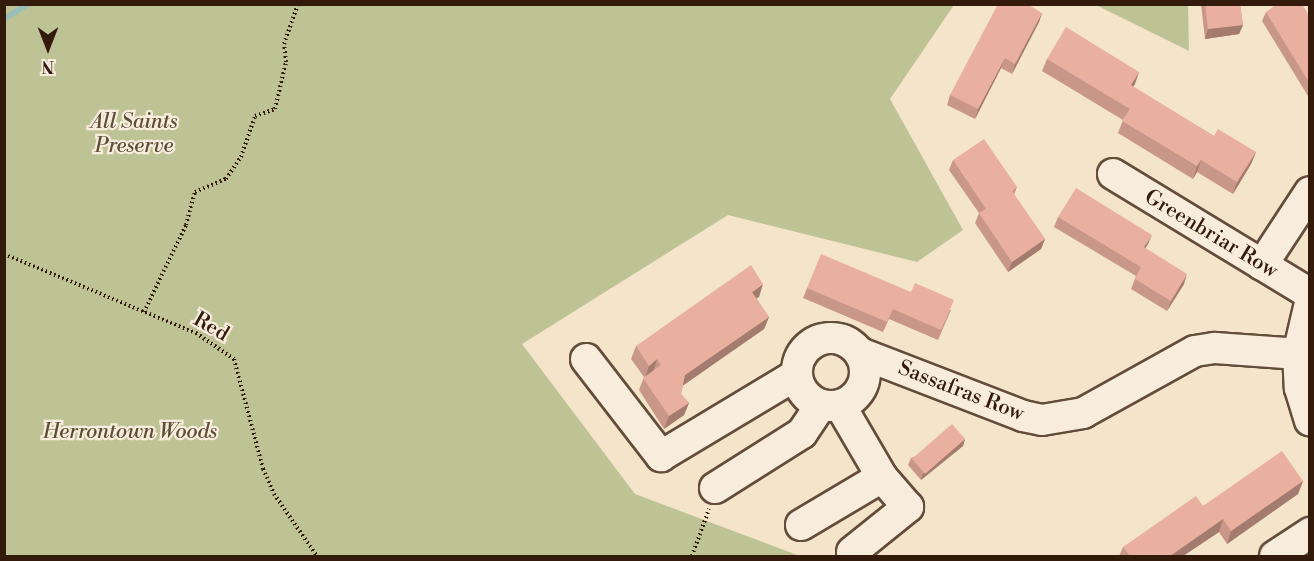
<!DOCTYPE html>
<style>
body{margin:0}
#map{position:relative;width:1314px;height:561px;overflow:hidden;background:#f4e4ca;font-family:"Libre Bodoni",serif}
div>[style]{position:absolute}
.green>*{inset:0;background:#bec395}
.stream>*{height:6px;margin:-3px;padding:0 3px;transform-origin:3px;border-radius:3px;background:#9cbeb9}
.path>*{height:4px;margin-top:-2px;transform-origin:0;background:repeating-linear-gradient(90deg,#341a0b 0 1.5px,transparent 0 4.5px)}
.roads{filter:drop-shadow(2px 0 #644c3b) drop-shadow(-2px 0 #644c3b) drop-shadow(0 2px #644c3b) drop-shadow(0 -2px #644c3b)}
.minor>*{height:30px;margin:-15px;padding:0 15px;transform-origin:15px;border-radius:15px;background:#f8eddd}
.minor>.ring{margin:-15px;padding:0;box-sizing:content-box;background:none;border:30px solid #f8eddd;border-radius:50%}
.wall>*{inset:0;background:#c99789}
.shaded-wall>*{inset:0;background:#a47b6f}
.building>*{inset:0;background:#eab09f;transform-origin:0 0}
span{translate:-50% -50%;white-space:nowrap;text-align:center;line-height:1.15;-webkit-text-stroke:4.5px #f8eddd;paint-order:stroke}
.park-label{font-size:21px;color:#5d4d34;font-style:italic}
.street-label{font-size:21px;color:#341a0b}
.frame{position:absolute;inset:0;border:6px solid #341a0b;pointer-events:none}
.north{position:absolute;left:18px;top:18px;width:60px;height:60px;-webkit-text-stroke:4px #f8eddd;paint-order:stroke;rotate:180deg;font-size:16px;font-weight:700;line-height:24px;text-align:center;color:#341a0b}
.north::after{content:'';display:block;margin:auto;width:21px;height:27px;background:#341a0b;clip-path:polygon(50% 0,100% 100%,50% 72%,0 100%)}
</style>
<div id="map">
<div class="green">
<div style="clip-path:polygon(4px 5px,954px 5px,890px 99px,963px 230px,917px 262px,728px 215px,522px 344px,635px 494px,800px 556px,5px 556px)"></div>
<div style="clip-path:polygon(1096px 5px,1188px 5px,1189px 51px)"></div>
</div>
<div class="stream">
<div style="left:4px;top:19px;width:28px;rotate:-32deg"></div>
</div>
<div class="path">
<div style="left:4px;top:254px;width:208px;rotate:22.4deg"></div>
<div style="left:196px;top:333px;width:46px;rotate:34.4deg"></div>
<div style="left:234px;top:359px;width:114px;rotate:75.2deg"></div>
<div style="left:263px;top:469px;width:27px;rotate:66deg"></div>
<div style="left:274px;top:494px;width:75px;rotate:55.3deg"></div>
<div style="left:144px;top:312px;width:97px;rotate:-64.2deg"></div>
<div style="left:186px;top:225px;width:34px;rotate:-75deg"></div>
<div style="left:195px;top:192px;width:34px;rotate:-23deg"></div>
<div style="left:226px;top:179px;width:27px;rotate:-56deg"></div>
<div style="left:241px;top:157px;width:43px;rotate:-71.1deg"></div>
<div style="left:255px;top:116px;width:21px;rotate:-19deg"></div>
<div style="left:275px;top:109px;width:48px;rotate:-76.8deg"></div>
<div style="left:286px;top:62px;width:18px;rotate:-96deg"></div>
<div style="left:284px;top:44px;width:42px;rotate:-70.7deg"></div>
<div style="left:692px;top:556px;width:50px;rotate:-70.1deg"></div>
</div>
<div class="roads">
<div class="minor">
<div style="left:1113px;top:174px;width:231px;rotate:31.3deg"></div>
<div style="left:1262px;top:265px;width:87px;rotate:-56.7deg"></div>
<div style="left:1310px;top:303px;width:52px;rotate:103.2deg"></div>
<div style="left:1298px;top:354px;width:34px;rotate:87deg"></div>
<div style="left:1300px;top:388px;width:34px;rotate:73deg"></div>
<div class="ring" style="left:797px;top:338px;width:38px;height:38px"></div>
<div style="left:860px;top:353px;width:175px;rotate:21.1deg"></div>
<div style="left:1023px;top:416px;width:19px;rotate:12deg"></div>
<div style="left:1042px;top:420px;width:42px;rotate:-9.7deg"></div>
<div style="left:1083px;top:413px;width:128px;rotate:-29deg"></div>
<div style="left:1195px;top:351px;width:20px;rotate:-9deg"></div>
<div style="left:1215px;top:348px;width:83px;rotate:4.1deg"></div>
<div style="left:586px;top:359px;width:123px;rotate:52.3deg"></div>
<div style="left:661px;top:456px;width:157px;rotate:-31deg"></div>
<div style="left:715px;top:488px;width:103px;rotate:-32.3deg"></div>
<div style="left:802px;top:433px;width:34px;rotate:-56deg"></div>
<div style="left:801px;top:525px;width:94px;rotate:-30.7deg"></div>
<div style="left:882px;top:477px;width:83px;rotate:-120.3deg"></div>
<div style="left:852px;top:552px;width:72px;rotate:-38.8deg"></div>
<div style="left:908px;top:507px;width:40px;rotate:-131deg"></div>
<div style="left:1275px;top:556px;width:42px;rotate:-33.3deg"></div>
</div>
</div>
<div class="wall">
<div style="clip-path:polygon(1201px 4px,1240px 4px,1243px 25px,1239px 34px,1205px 39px)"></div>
<div style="clip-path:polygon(1266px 12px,1310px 17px,1310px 95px,1308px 96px,1262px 21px)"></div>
<div style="clip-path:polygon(1042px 13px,1039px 22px,1012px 74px,1001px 68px,975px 119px,947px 105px,950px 95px)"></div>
<div style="clip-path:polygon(1047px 59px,1139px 72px,1133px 87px,1214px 136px,1256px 152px,1251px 164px,1233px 194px,1197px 172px,1193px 179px,1118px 133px,1123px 120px,1042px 71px)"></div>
<div style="clip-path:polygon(953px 160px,1017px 187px,1014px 195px,1045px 239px,1041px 249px,1008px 272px,975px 223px,979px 213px,949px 170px)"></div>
<div style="clip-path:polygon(1058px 217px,1148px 244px,1145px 248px,1184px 284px,1167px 311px,1131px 289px,1136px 276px,1054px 227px)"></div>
<div style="clip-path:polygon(807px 288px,951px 310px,938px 340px,889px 319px,883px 332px,803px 298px)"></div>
<div style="clip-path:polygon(759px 297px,756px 298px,769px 317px,764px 329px,683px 385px,681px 394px,689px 403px,684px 415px,664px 429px,639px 390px,644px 377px,631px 359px,636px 346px)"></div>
<div style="clip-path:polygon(965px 439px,963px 446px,921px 480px,908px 465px,911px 458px)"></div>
<div style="clip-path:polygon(1303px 481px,1298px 494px,1227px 544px,1219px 532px,1183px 556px,1119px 556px,1123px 547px,1203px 506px)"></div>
</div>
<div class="shaded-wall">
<div style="clip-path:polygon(1042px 13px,1039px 22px,1012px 74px,1015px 64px)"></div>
<div style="clip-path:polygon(1243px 25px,1239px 34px,1205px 39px,1208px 29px)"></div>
<div style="clip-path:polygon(1005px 58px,1001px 68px,975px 119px,978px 109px)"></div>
<div style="clip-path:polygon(1139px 72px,1135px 84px,1126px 98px,1131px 85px)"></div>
<div style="clip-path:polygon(1256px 152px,1251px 164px,1233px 194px,1237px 182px)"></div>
<div style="clip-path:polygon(1201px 160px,1197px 172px,1193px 179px,1197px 166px)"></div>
<div style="clip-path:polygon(1152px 235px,1148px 244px,1140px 257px,1144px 247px)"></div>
<div style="clip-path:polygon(1045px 239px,1041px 249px,1008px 272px,1012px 262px)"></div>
<div style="clip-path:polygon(1187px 274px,1184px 284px,1167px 311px,1171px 301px)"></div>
<div style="clip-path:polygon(763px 284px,759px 297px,747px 304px,752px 292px)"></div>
<div style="clip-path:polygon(769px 317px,764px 329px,681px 387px,685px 375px)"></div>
<div style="clip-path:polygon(657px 359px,653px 372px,645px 378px,649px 366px)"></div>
<div style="clip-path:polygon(689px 403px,684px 415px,664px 429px,669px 416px)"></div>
<div style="clip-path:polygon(965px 439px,963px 446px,921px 480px,923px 474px)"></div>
<div style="clip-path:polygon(1303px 481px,1298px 494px,1227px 544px,1231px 531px)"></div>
<div style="clip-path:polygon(1223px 519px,1219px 532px,1183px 556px,1170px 556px)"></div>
</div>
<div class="building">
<div style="clip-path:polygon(998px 4px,1027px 4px,1042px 13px,1015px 64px,1005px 58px,978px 109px,950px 95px)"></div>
<div style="clip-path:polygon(1205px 4px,1240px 4px,1243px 25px,1208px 29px)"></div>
<div style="clip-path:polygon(1277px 4px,1302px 4px,1310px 17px,1310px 84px,1266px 12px)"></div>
<div style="clip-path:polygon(1066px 27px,1139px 72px,1131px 85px,1214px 136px,1218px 129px,1256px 152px,1237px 182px,1201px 160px,1197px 166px,1122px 121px,1130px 109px,1047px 59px)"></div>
<div style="clip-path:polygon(984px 139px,1017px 187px,1012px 191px,1045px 239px,1012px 262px,979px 213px,986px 209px,953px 160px)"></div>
<div style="clip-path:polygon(1076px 188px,1152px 235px,1144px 247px,1187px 274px,1171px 301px,1135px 279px,1141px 267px,1058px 217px)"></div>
<div style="clip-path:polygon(821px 254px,911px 292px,915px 283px,954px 300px,941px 330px,893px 309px,887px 322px,807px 288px)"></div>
<div style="clip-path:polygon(751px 265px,763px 284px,752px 292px,769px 317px,685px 375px,681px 394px,689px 403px,669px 416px,643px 378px,661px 365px,657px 359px,649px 366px,636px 346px)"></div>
<div style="left:952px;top:424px;width:20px;height:53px;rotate:49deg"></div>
<div style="clip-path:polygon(1282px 451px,1303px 481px,1231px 531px,1223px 519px,1170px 556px,1130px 556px,1123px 547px,1196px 496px,1203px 506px)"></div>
</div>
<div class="park-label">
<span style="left:134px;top:134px">All Saints<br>Preserve</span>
<span style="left:130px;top:432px">Herrontown Woods</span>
</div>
<div class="street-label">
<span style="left:1211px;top:234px;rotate:31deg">Greenbriar Row</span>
<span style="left:211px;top:327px;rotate:30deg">Red</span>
<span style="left:961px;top:391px;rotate:21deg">Sassafras Row</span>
</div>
<div class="frame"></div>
<div class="north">N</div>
</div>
